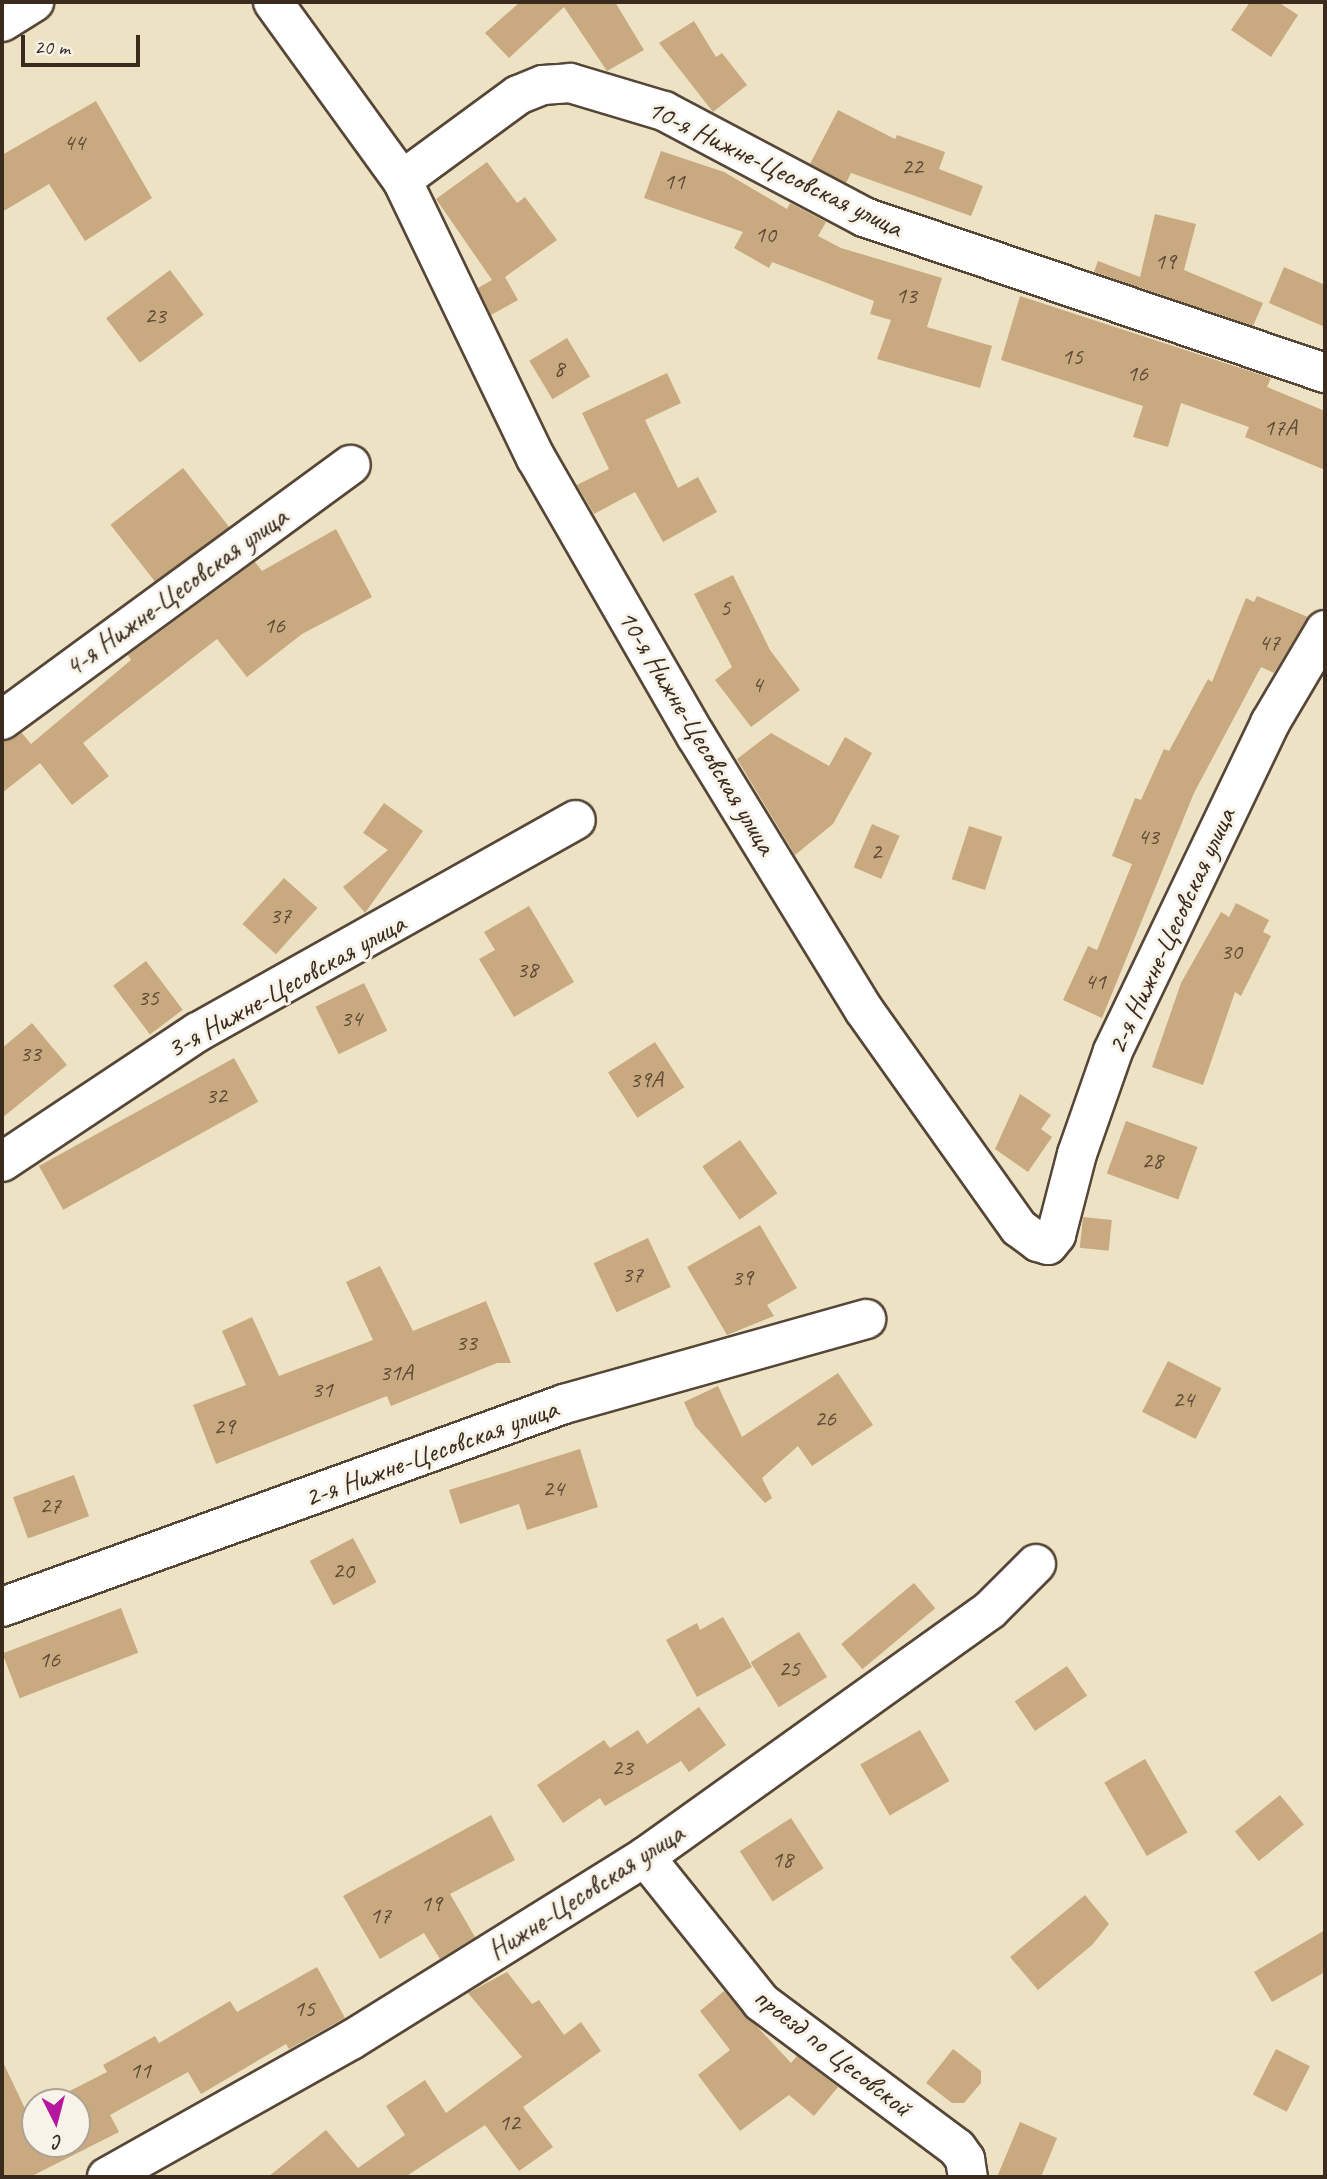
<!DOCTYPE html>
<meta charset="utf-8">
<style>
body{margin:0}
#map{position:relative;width:1327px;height:2179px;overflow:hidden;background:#eee2c4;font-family:Caveat,sans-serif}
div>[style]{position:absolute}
.building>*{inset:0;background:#c8a980;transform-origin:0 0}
.roads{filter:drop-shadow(2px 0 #564637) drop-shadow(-2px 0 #564637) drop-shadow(0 2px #564637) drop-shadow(0 -2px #564637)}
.minor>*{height:38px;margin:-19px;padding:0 19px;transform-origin:19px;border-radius:19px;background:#fff}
span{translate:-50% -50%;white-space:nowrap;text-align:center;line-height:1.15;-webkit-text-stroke:6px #f7f3e8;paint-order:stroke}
.number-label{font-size:24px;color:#5e4a36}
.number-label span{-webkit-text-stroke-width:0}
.street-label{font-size:28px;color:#3b2a1e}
.frame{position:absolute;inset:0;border:4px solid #3b2a1e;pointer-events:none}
.north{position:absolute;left:21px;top:2088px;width:70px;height:70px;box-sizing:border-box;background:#f7f3e8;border:2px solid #aca397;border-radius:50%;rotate:174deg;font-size:19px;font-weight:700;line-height:28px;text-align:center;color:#3b2a1e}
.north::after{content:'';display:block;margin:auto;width:24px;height:32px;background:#b5179e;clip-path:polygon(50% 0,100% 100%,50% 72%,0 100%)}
.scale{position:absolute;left:21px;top:35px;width:119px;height:32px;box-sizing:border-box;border:4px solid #3b2a1e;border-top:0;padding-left:9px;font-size:21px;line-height:24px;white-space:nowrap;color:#3b2a1e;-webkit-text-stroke:5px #f7f3e8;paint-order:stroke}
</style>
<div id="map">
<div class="building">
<div style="clip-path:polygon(520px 2px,615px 2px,644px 50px,607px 71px,564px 7px,509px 58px,485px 33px)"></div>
<div style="clip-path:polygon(1250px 2px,1278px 2px,1298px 15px,1271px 57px,1231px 30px)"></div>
<div style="clip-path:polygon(694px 21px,716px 57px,722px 53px,747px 85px,713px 112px,659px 43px)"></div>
<div style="clip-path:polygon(96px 101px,152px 198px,85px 241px,49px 184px,2px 212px,2px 155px)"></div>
<div style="clip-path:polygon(838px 110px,895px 139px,897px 135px,945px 152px,939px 169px,983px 186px,971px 216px,851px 173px,846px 183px,810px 164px)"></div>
<div style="clip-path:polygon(661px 151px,724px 172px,787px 209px,790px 203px,826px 222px,818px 236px,841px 248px,942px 278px,927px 327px,992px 346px,980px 388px,877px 359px,891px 320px,870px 314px,874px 301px,772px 262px,769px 268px,734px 248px,743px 232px,644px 198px)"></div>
<div style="clip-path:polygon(487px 162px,517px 203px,525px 197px,557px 240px,505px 277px,518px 300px,491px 315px,478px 288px,492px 280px,436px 199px)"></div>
<div style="clip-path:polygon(1155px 214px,1196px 224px,1184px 270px,1263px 303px,1253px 326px,1094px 272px,1098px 261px,1140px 277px)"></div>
<div style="clip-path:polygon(1284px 267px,1325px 285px,1325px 327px,1269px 303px)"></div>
<div style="left:170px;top:270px;width:56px;height:80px;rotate:53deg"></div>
<div style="clip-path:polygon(1020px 296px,1271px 378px,1267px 387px,1325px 411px,1325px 470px,1245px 437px,1249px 427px,1181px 403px,1168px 447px,1133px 437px,1143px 406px,1001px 360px)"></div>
<div style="left:567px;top:338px;width:45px;height:44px;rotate:59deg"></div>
<div style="clip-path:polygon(667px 373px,681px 403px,645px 420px,678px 488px,698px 477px,717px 512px,663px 542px,635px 492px,594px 514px,577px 485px,609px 469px,582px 413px)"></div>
<div style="left:183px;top:468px;width:75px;height:92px;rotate:52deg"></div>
<div style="clip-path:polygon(336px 529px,372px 597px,302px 634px,247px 677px,217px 639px,83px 743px,109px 776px,72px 805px,40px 763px,2px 793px,2px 741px,22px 733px,31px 744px,131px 660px,128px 655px,255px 562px,262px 571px)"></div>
<div style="clip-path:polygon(733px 575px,770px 650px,800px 690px,751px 727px,715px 680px,732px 667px,694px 594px)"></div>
<div style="clip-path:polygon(1257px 596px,1308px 617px,1274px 673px,1261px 667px,1194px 793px,1102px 1018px,1063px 1000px,1088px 946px,1097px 950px,1132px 864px,1112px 856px,1135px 798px,1141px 800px,1164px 749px,1169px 751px,1208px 679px,1212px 682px,1246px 598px,1254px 602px)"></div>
<div style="clip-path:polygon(771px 733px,829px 766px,845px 737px,872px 753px,833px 824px,795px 855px,737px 759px)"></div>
<div style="clip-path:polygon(384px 803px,423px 831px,365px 913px,343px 887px,388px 850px,363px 833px)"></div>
<div style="left:872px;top:824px;width:30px;height:47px;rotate:23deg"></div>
<div style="left:969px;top:826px;width:35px;height:56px;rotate:18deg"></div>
<div style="left:284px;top:878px;width:45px;height:62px;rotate:42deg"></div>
<div style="clip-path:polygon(1236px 903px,1269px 920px,1263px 932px,1271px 936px,1241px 996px,1235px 992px,1203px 1085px,1152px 1067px,1181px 983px,1221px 912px,1229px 917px)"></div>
<div style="clip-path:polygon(529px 906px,574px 982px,514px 1017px,479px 959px,495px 950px,484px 932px)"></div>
<div style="left:146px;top:961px;width:61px;height:41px;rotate:53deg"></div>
<div style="left:364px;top:983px;width:53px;height:54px;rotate:64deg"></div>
<div style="clip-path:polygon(32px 1023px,67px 1065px,2px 1118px,2px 1048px)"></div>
<div style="left:655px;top:1042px;width:54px;height:56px;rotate:57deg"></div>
<div style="left:234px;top:1058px;width:50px;height:223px;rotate:61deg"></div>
<div style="clip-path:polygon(1020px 1094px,1051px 1115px,1041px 1129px,1052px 1137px,1028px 1172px,995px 1149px)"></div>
<div style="left:1126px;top:1121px;width:76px;height:56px;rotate:20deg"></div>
<div style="left:740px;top:1140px;width:65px;height:46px;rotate:55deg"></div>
<div style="left:1083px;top:1217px;width:29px;height:31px;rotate:6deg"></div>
<div style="clip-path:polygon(760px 1225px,797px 1288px,767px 1305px,774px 1316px,727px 1335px,687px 1267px)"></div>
<div style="left:648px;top:1238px;width:54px;height:60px;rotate:65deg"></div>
<div style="clip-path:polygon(380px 1266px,413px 1331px,486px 1301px,511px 1363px,497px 1363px,391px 1406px,387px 1396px,216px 1464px,193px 1405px,246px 1385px,222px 1331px,252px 1317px,279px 1376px,373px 1340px,346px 1282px)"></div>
<div style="left:1168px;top:1361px;width:60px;height:57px;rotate:27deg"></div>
<div style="clip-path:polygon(838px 1373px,873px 1425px,812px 1466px,798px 1446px,762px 1478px,772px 1498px,765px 1503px,695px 1426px,684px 1402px,718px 1386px,742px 1437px)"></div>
<div style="clip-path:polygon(580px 1449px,598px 1507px,527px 1530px,519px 1504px,460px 1524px,449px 1490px)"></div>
<div style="left:74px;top:1475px;width:44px;height:65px;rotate:70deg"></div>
<div style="left:353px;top:1538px;width:50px;height:49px;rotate:62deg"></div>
<div style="left:914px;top:1583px;width:33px;height:95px;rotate:50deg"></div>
<div style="left:121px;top:1608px;width:48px;height:127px;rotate:69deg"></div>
<div style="clip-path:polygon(723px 1617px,752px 1667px,697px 1697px,666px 1640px,697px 1623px,700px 1630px)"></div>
<div style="left:799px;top:1632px;width:53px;height:57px;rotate:58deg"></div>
<div style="left:1067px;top:1666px;width:36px;height:63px;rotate:56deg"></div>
<div style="clip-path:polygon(699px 1707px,726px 1745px,689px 1772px,681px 1761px,605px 1806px,600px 1798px,563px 1823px,537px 1785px,604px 1740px,610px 1748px,638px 1730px,647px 1744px)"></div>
<div style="left:920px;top:1730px;width:59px;height:69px;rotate:60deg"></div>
<div style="left:1145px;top:1759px;width:85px;height:47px;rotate:60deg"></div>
<div style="left:1280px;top:1795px;width:38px;height:58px;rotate:51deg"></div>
<div style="clip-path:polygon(491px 1815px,515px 1860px,450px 1894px,475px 1937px,440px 1959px,424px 1933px,380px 1959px,343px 1896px)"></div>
<div style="left:791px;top:1818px;width:60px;height:61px;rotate:57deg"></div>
<div style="clip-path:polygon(1085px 1895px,1109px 1924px,1092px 1945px,1038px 1990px,1010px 1957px)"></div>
<div style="clip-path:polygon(1325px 1930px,1325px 1972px,1272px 2002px,1254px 1972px)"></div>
<div style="clip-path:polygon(317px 1967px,345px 2018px,289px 2049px,286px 2044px,201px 2094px,188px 2072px,110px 2115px,119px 2132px,30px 2177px,2px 2177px,2px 2060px,27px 2113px,35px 2109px,35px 2144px,77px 2144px,77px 2102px,48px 2102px,107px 2072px,103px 2065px,155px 2036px,159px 2043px,230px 2001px,237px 2012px)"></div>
<div style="clip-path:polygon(507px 1972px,532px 2004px,539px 2000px,564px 2035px,581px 2022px,601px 2051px,523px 2107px,553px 2147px,519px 2171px,485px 2125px,405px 2177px,268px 2177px,326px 2130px,358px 2168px,405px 2135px,386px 2106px,425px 2080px,446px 2113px,522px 2057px,468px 1993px)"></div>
<div style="clip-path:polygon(724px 1991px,791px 2063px,797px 2056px,838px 2087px,814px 2116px,789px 2095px,740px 2131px,698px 2075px,730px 2050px,700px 2011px)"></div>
<div style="clip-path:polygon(953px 2049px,981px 2071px,981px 2083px,964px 2103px,952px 2103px,926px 2083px)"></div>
<div style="left:1276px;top:2049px;width:38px;height:51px;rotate:27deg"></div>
<div style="clip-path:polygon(1020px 2122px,1057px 2138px,1041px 2177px,997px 2177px)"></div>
</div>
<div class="roads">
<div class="minor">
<div style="left:273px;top:2px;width:220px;rotate:54.1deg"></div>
<div style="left:402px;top:180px;width:309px;rotate:64.3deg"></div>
<div style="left:536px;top:458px;width:321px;rotate:60.1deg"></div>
<div style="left:696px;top:736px;width:321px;rotate:58.5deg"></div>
<div style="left:864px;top:1010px;width:267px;rotate:54.6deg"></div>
<div style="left:1019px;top:1228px;width:24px;rotate:36deg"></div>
<div style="left:1038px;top:1242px;width:10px;rotate:17deg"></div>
<div style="left:1048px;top:1245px;width:13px;rotate:-51deg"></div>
<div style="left:1056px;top:1235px;width:84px;rotate:-75.5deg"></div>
<div style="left:1077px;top:1154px;width:109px;rotate:-70.7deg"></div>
<div style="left:1113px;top:1051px;width:364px;rotate:-64.4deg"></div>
<div style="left:1270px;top:723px;width:108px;rotate:-59.4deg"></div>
<div style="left:2px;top:22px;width:38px;rotate:-32deg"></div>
<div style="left:402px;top:180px;width:144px;rotate:-36.2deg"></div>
<div style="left:518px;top:95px;width:27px;rotate:-22deg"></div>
<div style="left:543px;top:85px;width:27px;rotate:-4deg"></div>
<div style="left:570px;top:83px;width:98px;rotate:16.6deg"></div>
<div style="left:664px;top:111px;width:226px;rotate:27.9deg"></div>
<div style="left:864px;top:217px;width:487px;rotate:18.7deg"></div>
<div style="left:2px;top:720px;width:432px;rotate:-36.2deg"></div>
<div style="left:2px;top:1162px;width:235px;rotate:-33.6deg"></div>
<div style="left:198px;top:1032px;width:433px;rotate:-29.3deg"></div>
<div style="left:2px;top:1607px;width:598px;rotate:-19.86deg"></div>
<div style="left:564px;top:1404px;width:314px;rotate:-15.7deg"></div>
<div style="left:645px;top:1857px;width:186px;rotate:51.3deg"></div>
<div style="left:761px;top:2002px;width:244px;rotate:36.7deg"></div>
<div style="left:957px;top:2148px;width:14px;rotate:54deg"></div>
<div style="left:965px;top:2159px;width:18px;rotate:81deg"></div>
<div style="left:107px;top:2177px;width:280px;rotate:-29.3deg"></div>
<div style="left:351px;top:2040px;width:346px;rotate:-31.9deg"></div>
<div style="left:645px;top:1857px;width:424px;rotate:-35.6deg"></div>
<div style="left:990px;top:1610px;width:65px;rotate:-45deg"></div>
</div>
</div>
<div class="number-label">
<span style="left:74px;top:143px">44</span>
<span style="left:912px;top:167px">22</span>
<span style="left:674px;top:182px">11</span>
<span style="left:765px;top:235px">10</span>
<span style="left:1165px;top:262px">19</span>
<span style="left:906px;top:296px">13</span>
<span style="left:155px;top:316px">23</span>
<span style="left:1072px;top:357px">15</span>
<span style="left:559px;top:369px">8</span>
<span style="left:1137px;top:374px">16</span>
<span style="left:1280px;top:428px">17А</span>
<span style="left:725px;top:608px">5</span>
<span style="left:274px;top:626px">16</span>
<span style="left:1269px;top:643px">47</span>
<span style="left:757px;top:685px">4</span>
<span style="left:1148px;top:837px">43</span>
<span style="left:876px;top:852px">2</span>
<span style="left:280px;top:916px">37</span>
<span style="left:1231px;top:952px">30</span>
<span style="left:527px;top:970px">38</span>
<span style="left:1095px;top:982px">41</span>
<span style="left:148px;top:998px">35</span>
<span style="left:351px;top:1019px">34</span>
<span style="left:30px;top:1054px">33</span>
<span style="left:646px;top:1080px">39А</span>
<span style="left:216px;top:1096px">32</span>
<span style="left:1152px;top:1161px">28</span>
<span style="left:632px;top:1275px">37</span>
<span style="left:742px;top:1278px">39</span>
<span style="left:466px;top:1343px">33</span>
<span style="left:396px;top:1373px">31А</span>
<span style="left:322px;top:1390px">31</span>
<span style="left:1183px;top:1400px">24</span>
<span style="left:825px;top:1419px">26</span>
<span style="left:224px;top:1427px">29</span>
<span style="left:553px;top:1489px">24</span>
<span style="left:50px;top:1506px">27</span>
<span style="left:343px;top:1571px">20</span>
<span style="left:49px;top:1660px">16</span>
<span style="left:789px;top:1669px">25</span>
<span style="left:622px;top:1768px">23</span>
<span style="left:782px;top:1860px">18</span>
<span style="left:431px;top:1904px">19</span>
<span style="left:380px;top:1916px">17</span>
<span style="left:304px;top:2009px">15</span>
<span style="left:140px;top:2071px">11</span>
<span style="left:509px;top:2123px">12</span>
</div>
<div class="street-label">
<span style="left:775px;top:168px;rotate:26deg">10-я Нижне-Цесовская улица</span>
<span style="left:176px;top:592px;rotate:-36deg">4-я Нижне-Цесовская улица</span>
<span style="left:697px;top:732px;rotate:59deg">10-я Нижне-Цесовская улица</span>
<span style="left:1171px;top:931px;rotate:-65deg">2-я Нижне-Цесовская улица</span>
<span style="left:286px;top:986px;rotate:-29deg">3-я Нижне-Цесовская улица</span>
<span style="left:431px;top:1453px;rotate:-20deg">2-я Нижне-Цесовская улица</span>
<span style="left:586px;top:1892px;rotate:-33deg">Нижне-Цесовская улица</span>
<span style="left:833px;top:2052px;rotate:38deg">проезд по Цесовской</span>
</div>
<div class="frame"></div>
<div class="north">С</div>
<div class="scale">20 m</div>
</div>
